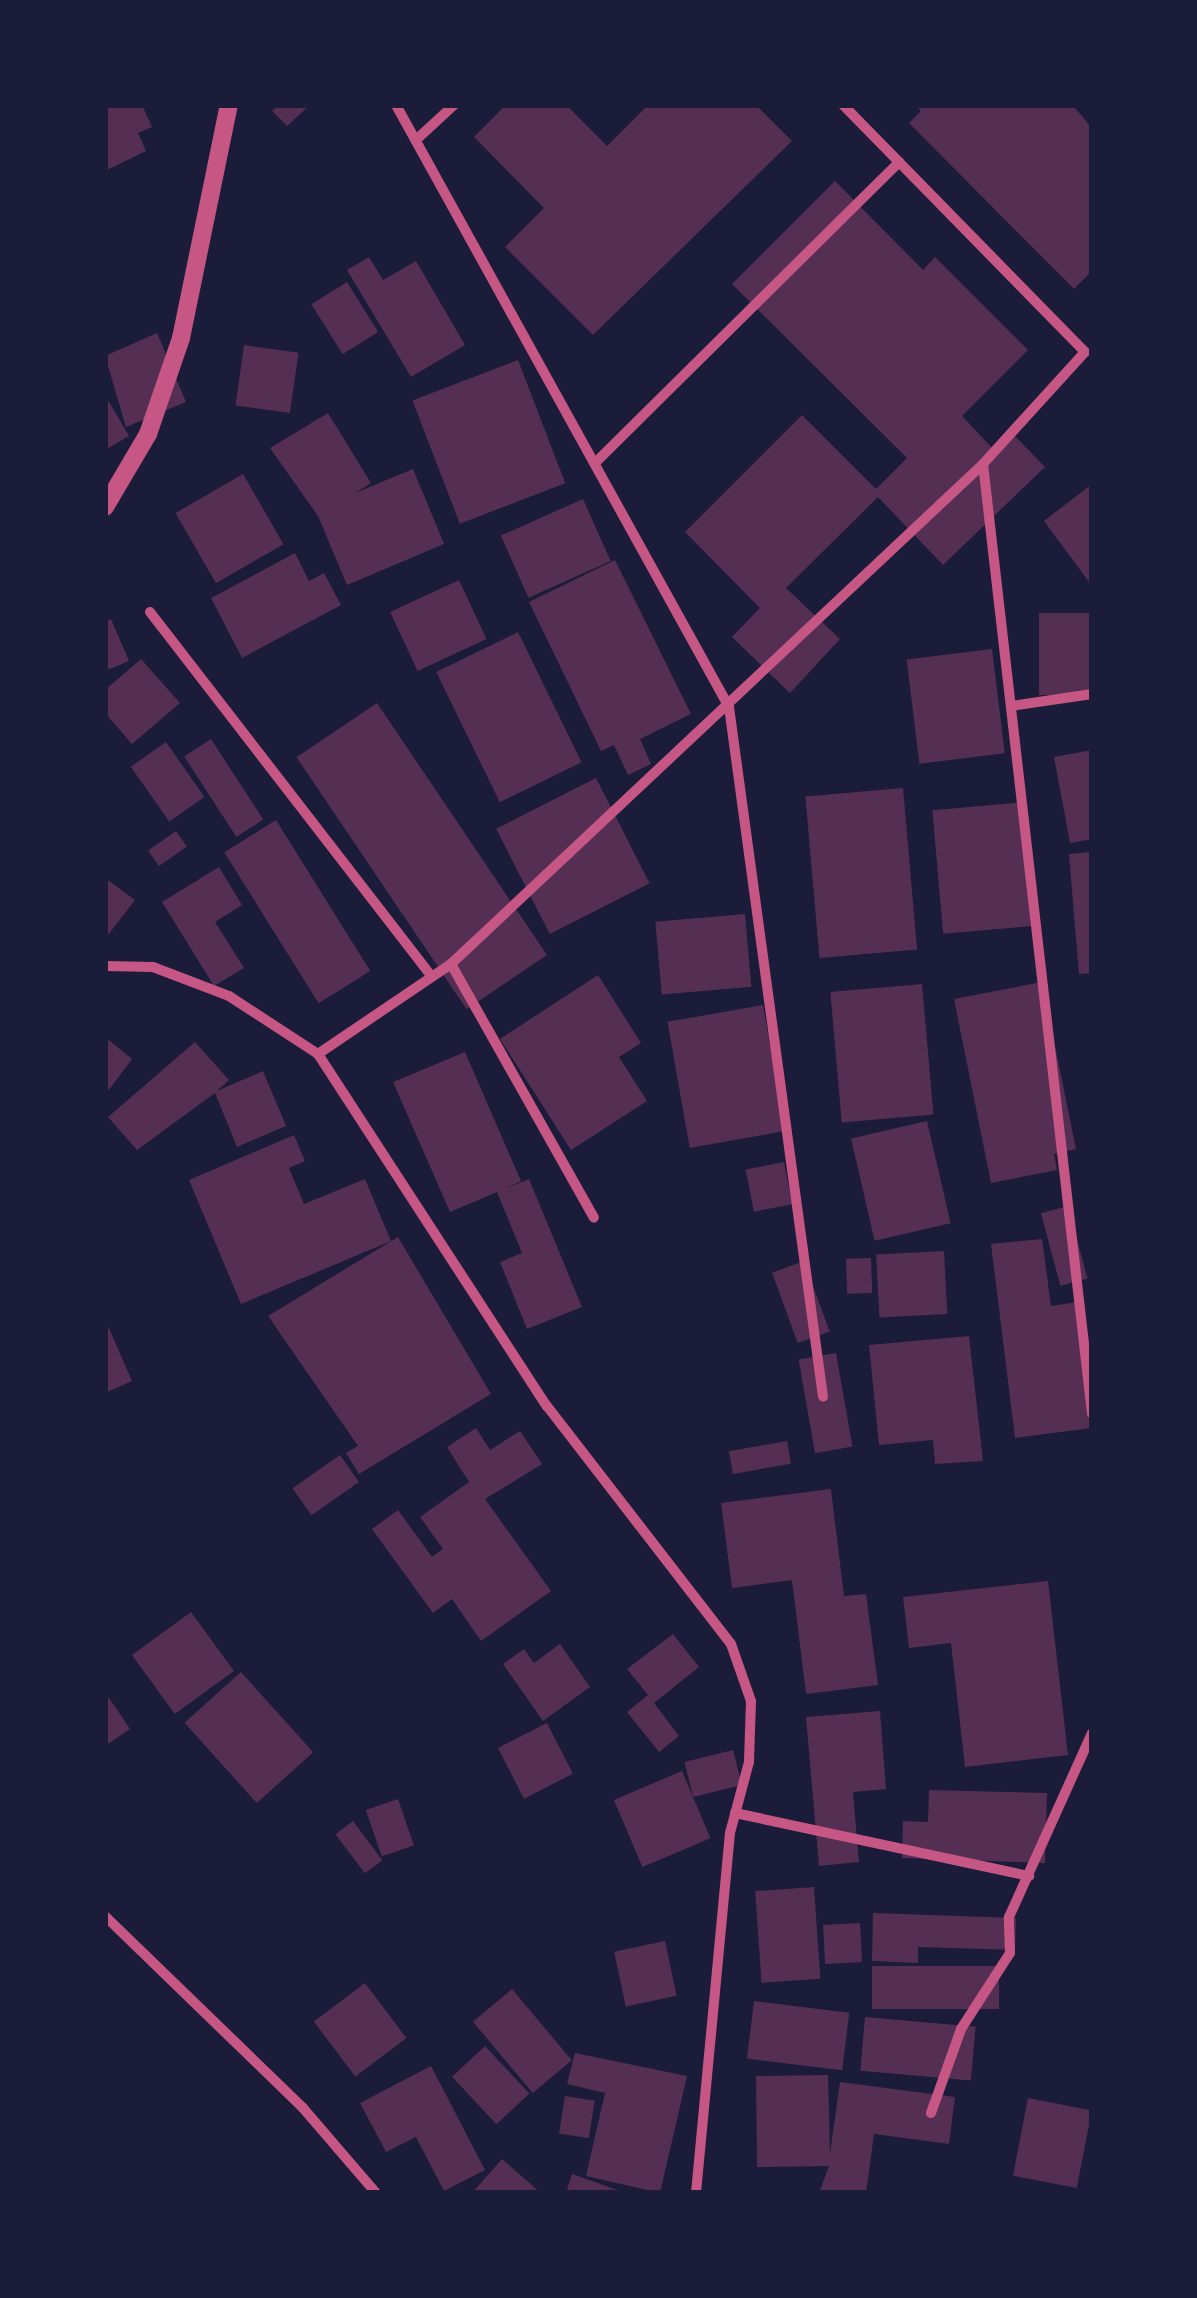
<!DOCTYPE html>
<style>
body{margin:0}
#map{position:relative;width:1197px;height:2298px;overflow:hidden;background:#1b1b3a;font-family:Manrope,sans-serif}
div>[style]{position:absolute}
.building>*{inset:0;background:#542f53;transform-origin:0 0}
.minor>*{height:10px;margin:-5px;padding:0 5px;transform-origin:5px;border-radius:5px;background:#c65784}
.tertiary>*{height:18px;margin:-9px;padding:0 9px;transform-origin:9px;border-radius:9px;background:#c65784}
span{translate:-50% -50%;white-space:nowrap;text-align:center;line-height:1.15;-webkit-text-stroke:8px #1b1b3a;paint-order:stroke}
.frame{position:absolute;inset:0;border:108px solid #1b1b3a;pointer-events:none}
</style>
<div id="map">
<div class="building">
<div style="clip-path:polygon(105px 105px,142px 105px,152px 127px,138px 133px,146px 151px,105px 171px)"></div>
<div style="clip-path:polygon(279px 105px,310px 105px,287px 126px,272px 111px)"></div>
<div style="clip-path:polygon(506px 105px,566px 105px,607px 146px,648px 105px,756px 105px,792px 141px,593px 335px,505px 247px,544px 208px,474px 137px)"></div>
<div style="clip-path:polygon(915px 105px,1072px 105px,1083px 117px,1092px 129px,1092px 271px,1074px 289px,909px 123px,921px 111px)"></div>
<div style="clip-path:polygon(835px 181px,923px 270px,935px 257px,1028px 350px,962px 416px,996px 452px,1014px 435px,1045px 467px,943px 565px,878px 497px,786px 588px,840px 639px,790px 693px,732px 637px,760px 608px,685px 532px,802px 415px,876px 489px,907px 458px,732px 284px)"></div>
<div style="clip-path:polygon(369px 257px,383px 280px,416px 261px,465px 345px,411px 377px,347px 270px)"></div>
<div style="left:347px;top:282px;width:59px;height:42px;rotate:58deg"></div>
<div style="clip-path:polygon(157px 333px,186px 402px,126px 427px,105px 356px)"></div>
<div style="left:244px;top:345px;width:55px;height:61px;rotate:8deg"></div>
<div style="left:518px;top:360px;width:132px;height:113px;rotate:69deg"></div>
<div style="clip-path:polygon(105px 395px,129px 436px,105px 450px)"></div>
<div style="clip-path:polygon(328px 413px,371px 483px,355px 493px,413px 469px,444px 544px,347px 585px,318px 516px,270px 448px)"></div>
<div style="left:243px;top:474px;width:81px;height:78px;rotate:60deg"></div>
<div style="clip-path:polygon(1092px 484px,1092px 586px,1044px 521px)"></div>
<div style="left:583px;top:499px;width:68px;height:90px;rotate:66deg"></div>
<div style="clip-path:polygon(295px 553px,309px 581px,324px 573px,341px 605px,242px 658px,211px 598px)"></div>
<div style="clip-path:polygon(615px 560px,691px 714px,640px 739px,651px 764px,628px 775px,614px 745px,601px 751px,529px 602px)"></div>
<div style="left:459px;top:580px;width:65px;height:76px;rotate:65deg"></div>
<div style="left:1092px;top:613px;width:82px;height:53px;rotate:90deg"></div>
<div style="clip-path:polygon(111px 619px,129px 661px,105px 671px,105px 621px)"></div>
<div style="left:518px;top:632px;width:145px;height:91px;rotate:64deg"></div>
<div style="left:992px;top:649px;width:105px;height:86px;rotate:83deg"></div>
<div style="clip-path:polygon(141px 659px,180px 703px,132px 744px,105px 713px,105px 690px)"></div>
<div style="left:377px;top:703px;width:304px;height:97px;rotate:56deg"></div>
<div style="left:211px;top:739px;width:96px;height:32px;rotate:57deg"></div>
<div style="left:166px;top:742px;width:67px;height:43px;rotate:55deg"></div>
<div style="clip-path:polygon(1092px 750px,1092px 839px,1070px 843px,1054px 757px)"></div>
<div style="left:596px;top:778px;width:118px;height:112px;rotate:63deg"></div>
<div style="left:903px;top:788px;width:162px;height:98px;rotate:85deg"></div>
<div style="left:1027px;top:802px;width:124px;height:95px;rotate:85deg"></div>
<div style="left:276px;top:820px;width:178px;height:61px;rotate:58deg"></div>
<div style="left:176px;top:831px;width:19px;height:34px;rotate:55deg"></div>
<div style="clip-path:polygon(1092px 852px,1092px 973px,1079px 974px,1069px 854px)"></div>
<div style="clip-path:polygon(219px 867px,242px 905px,215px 922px,244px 968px,214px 986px,162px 902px)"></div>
<div style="clip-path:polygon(105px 878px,135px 900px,108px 935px,105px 933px)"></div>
<div style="left:745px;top:914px;width:73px;height:90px;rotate:85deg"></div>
<div style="clip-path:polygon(598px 975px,641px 1043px,619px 1057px,647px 1101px,571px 1150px,500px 1039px)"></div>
<div style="clip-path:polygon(1042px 982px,1076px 1149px,1054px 1154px,1057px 1170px,991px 1183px,954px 999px)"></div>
<div style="left:922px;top:984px;width:131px;height:92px;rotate:85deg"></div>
<div style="left:763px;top:1005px;width:128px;height:97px;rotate:80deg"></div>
<div style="clip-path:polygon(105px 1037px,132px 1059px,105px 1095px)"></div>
<div style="clip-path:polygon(195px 1042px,229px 1080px,217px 1091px,263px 1071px,286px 1126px,237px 1147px,215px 1093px,137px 1150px,108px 1117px)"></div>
<div style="clip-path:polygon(465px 1052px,521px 1181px,505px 1189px,529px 1179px,582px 1307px,527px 1329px,500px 1262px,522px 1253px,497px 1192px,450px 1212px,393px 1082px)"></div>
<div style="left:927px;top:1121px;width:105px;height:78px;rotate:77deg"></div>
<div style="clip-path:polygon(294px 1135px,305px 1161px,289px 1168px,304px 1204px,365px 1179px,391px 1241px,241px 1304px,189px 1180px)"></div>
<div style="left:784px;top:1162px;width:43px;height:39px;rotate:79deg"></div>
<div style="left:1068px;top:1206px;width:75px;height:28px;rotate:75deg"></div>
<div style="clip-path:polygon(398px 1237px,491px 1394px,359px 1474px,346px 1453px,358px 1446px,268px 1316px)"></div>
<div style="clip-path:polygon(1042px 1239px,1051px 1306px,1084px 1301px,1092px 1428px,1015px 1438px,991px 1244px)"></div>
<div style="left:944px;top:1251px;width:63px;height:68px;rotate:87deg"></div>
<div style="left:871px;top:1258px;width:35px;height:25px;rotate:88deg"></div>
<div style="left:804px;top:1261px;width:75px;height:34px;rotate:70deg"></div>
<div style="clip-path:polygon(105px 1319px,132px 1381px,105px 1393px)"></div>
<div style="clip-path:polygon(969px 1336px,983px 1461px,935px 1464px,933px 1440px,879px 1445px,869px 1345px)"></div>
<div style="left:836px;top:1353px;width:95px;height:38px;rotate:80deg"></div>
<div style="clip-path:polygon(476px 1428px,490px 1450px,520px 1431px,542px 1464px,485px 1499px,551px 1591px,481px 1641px,452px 1599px,433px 1613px,372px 1529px,398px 1510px,432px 1557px,443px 1549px,420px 1517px,469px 1482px,447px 1447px)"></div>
<div style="left:787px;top:1441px;width:23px;height:59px;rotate:80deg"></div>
<div style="left:340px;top:1455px;width:33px;height:58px;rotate:55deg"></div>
<div style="clip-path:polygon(831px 1489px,844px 1596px,866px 1594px,878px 1685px,806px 1694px,792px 1580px,732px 1588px,721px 1503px)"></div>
<div style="clip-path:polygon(1048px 1581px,1068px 1755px,965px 1767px,951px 1643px,909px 1648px,903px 1597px)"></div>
<div style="left:191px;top:1612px;width:73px;height:73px;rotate:54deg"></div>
<div style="clip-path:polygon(673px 1634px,699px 1667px,654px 1703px,679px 1736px,659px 1752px,627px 1712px,648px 1695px,627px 1669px)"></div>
<div style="clip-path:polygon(560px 1644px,590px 1687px,543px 1721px,503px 1664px,524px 1649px,534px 1663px)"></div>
<div style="left:241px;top:1672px;width:108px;height:76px;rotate:48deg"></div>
<div style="clip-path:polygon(105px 1692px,130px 1729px,105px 1746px)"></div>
<div style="clip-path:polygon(880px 1711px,886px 1789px,853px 1792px,859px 1862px,819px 1866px,806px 1717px)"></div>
<div style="left:547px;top:1723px;width:57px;height:55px;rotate:63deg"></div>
<div style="left:733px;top:1750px;width:36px;height:50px;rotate:76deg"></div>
<div style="left:682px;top:1771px;width:73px;height:74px;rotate:67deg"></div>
<div style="clip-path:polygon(929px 1790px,1047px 1793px,1045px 1863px,902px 1858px,903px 1821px,928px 1822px)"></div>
<div style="left:398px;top:1799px;width:49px;height:34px;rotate:71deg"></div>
<div style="left:353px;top:1821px;width:49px;height:22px;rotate:53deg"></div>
<div style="left:814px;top:1887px;width:92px;height:59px;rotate:86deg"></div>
<div style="clip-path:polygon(873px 1913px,1016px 1918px,1015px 1950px,918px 1947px,918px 1963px,872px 1961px)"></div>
<div style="left:860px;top:1923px;width:39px;height:37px;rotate:87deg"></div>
<div style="left:665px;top:1941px;width:56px;height:52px;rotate:78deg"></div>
<div style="left:872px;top:1966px;width:127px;height:43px"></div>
<div style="left:365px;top:1983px;width:69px;height:64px;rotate:53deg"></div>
<div style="left:512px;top:1989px;width:93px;height:51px;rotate:50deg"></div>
<div style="left:754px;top:2001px;width:96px;height:58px;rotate:7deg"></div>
<div style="left:865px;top:2017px;width:111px;height:54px;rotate:5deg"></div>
<div style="left:485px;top:2046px;width:65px;height:45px;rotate:47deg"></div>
<div style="clip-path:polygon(575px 2053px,687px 2076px,660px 2193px,586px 2176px,605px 2093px,567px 2084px)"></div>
<div style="clip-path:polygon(431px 2066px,485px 2170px,444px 2191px,416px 2137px,386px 2152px,360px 2103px)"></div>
<div style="clip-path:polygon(828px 2075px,830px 2154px,840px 2082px,955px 2097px,949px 2144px,874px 2134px,866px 2193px,819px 2193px,829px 2166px,757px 2167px,756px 2076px)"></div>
<div style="left:565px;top:2096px;width:30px;height:38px;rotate:9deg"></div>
<div style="left:1028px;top:2098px;width:65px;height:79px;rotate:11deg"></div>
<div style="clip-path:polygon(502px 2159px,541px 2193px,472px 2193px)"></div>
<div style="clip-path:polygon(572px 2174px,623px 2192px,623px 2193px,566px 2193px)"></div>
</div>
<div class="minor">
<div style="left:396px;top:105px;width:688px;rotate:61.05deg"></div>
<div style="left:729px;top:707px;width:696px;rotate:82.24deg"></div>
<div style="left:417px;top:139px;width:50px;rotate:-42.6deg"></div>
<div style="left:595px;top:463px;width:428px;rotate:-44.7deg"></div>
<div style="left:983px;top:464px;width:956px;rotate:83.45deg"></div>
<div style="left:150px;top:612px;width:461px;rotate:52.3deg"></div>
<div style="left:1011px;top:706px;width:82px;rotate:-8.4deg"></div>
<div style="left:451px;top:964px;width:291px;rotate:60.6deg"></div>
<div style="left:105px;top:966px;width:48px;rotate:1.2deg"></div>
<div style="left:153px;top:967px;width:81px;rotate:20.9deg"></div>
<div style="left:229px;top:996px;width:106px;rotate:33.1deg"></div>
<div style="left:318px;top:1054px;width:420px;rotate:57deg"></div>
<div style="left:547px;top:1406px;width:301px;rotate:52.3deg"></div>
<div style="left:731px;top:1644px;width:60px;rotate:70.7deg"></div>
<div style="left:751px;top:1701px;width:61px;rotate:91.9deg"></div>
<div style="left:749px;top:1762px;width:73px;rotate:105deg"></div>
<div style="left:730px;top:1833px;width:362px;rotate:95.4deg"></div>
<div style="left:318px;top:1054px;width:161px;rotate:-34.1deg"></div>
<div style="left:451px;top:964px;width:730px;rotate:-43.22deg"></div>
<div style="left:983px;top:464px;width:151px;rotate:-47.7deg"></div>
<div style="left:1085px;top:352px;width:346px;rotate:-134.4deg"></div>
<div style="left:735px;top:1813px;width:301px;rotate:12.1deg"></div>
<div style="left:105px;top:1916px;width:276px;rotate:44.1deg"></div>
<div style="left:303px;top:2108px;width:112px;rotate:49.3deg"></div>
<div style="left:931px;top:2113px;width:89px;rotate:-70.3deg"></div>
<div style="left:961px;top:2029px;width:90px;rotate:-57.2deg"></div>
<div style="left:1010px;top:1953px;width:36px;rotate:-92deg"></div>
<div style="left:1009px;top:1917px;width:202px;rotate:-65.7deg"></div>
</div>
<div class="tertiary">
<div style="left:105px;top:507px;width:85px;rotate:-59.5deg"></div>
<div style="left:148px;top:434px;width:102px;rotate:-71deg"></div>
<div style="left:181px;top:338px;width:238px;rotate:-78.4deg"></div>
</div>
<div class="frame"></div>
</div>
